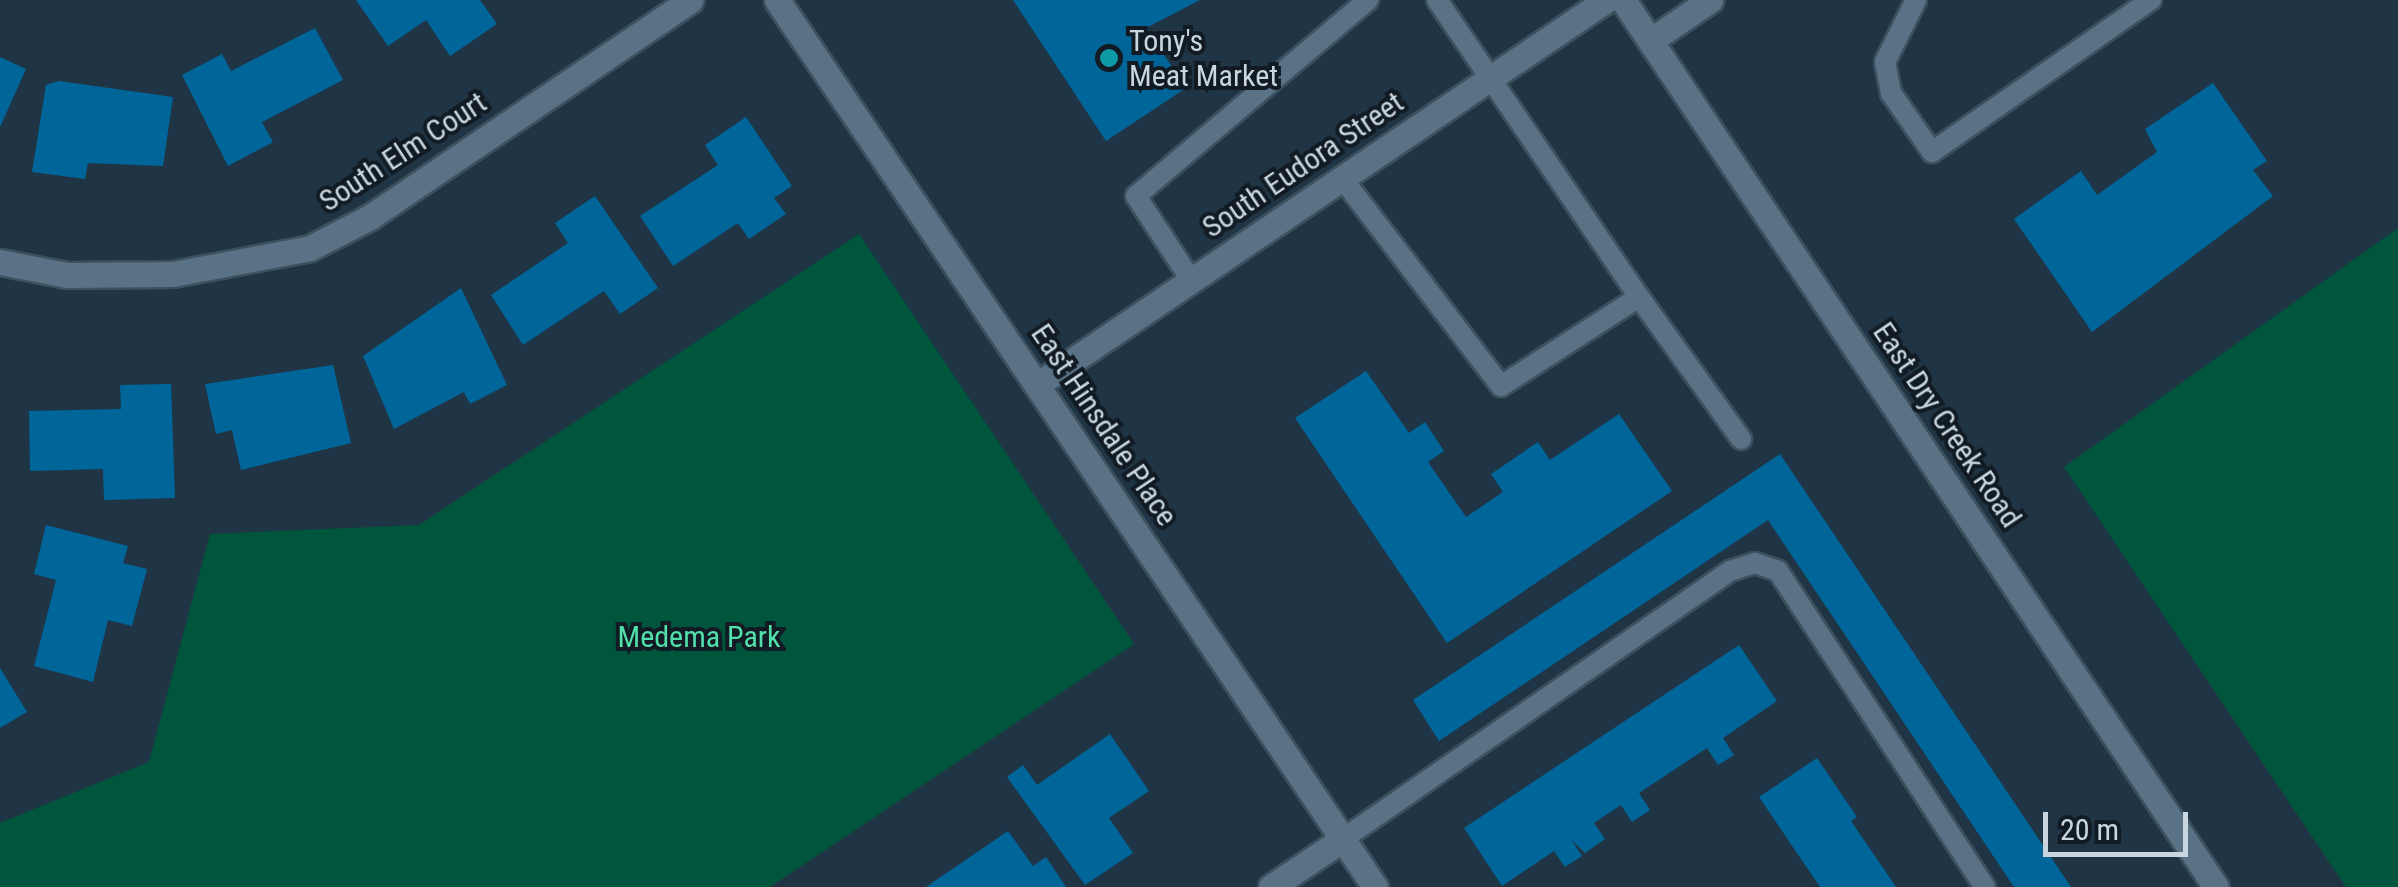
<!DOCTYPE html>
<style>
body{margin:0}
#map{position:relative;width:2398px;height:887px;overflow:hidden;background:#1f3545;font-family:"Roboto Condensed",sans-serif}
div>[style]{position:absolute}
.green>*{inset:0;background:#00563c}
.building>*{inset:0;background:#00669a}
.roads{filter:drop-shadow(2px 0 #3d505e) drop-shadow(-2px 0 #3d505e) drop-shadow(0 2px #3d505e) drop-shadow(0 -2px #3d505e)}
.lane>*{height:20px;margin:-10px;padding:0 10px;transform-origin:10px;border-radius:10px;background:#5a7285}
.street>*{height:25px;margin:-12.5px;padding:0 12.5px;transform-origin:12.5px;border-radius:12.5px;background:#5a7285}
.secondary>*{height:25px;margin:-12.5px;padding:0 12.5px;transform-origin:12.5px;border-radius:12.5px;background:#5a7285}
.dots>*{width:28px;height:28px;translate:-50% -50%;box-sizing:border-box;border:5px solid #121b23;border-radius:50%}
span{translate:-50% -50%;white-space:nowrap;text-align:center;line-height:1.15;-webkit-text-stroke:8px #121b23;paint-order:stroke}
.poi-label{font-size:30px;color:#c9d6e0}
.left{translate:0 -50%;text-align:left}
.street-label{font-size:30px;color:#c9d6e0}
.park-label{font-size:30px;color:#51dfaa}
.scale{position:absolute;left:2043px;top:812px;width:145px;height:45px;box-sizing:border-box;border:5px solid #c9d6e0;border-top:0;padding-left:12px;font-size:30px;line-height:35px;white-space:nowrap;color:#c9d6e0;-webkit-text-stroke:8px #121b23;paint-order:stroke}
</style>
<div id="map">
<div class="green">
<div style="clip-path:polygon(2398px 228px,2398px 887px,2346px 887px,2064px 467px)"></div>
<div style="clip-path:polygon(859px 234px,1134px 644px,770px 887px,0 887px,0 823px,149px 762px,210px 534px,419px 525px)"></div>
</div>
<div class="building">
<div style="clip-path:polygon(356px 0,480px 0,497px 24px,450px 56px,426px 20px,388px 46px)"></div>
<div style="clip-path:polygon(1013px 0,1200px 0,1146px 28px,1186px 88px,1106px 141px)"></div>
<div style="clip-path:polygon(315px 28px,343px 80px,262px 122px,273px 142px,228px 166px,182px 75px,222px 54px,231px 71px)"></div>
<div style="clip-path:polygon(0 57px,26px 69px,0 127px)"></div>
<div style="clip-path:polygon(59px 81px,173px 97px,163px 166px,88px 163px,85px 179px,32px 172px,46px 85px)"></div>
<div style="clip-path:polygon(2213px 83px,2267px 161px,2253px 170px,2273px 196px,2092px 332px,2014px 219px,2081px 171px,2097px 195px,2157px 152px,2145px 129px)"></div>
<div style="clip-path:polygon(746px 117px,792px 186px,774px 198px,786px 214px,749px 239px,738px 223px,673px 266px,640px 216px,718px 165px,705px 145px)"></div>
<div style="clip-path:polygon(595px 196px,658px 288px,620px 314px,604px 291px,523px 345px,491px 295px,568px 243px,555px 223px)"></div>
<div style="clip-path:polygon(461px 288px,507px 385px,470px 404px,464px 392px,394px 429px,363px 356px)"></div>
<div style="clip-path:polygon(333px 365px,351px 443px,241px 470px,232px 430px,216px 434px,205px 384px)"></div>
<div style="clip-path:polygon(1366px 371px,1409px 433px,1425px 422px,1444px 451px,1428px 462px,1466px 517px,1503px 492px,1491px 474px,1538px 442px,1550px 460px,1619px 414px,1672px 491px,1447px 643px,1295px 418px)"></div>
<div style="clip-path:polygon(171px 384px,175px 498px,104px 500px,103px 469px,30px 471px,29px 411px,121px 409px,120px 385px)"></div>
<div style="clip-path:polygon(1780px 454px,2071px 887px,2014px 887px,1768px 520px,1439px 741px,1413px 700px)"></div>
<div style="clip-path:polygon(46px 525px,128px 546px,123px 563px,147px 569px,132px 626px,108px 620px,93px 682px,34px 666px,56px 580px,34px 574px)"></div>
<div style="clip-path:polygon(1739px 645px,1777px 701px,1723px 738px,1734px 755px,1718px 765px,1707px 748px,1639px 793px,1650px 810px,1632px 822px,1621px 805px,1594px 823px,1605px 839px,1585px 853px,1571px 839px,1582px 856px,1565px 867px,1554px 851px,1502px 886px,1464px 828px)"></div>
<div style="clip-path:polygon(0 668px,27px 712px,0 728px)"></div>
<div style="clip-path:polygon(1110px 734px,1149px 791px,1109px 818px,1133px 853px,1085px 885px,1007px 777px,1023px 765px,1037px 785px)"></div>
<div style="clip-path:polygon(1817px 758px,1857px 817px,1851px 821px,1896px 887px,1820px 887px,1759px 797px)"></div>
<div style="clip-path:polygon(1008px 831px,1033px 866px,1046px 857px,1066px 887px,926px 887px)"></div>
</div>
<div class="roads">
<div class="lane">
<div style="left:1916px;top:0;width:69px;rotate:116.6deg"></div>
<div style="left:1885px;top:62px;width:32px;rotate:79deg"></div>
<div style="left:1891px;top:93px;width:72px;rotate:55.2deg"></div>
<div style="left:1932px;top:152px;width:267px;rotate:-34.8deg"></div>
<div style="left:1342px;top:178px;width:262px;rotate:52.6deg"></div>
<div style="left:1501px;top:386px;width:164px;rotate:-32.8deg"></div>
<div style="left:1639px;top:297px;width:359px;rotate:-124.2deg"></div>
<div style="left:1191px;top:280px;width:100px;rotate:-123.2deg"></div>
<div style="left:1136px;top:196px;width:304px;rotate:-40.2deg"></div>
<div style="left:1639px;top:297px;width:175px;rotate:54.3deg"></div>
<div style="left:1343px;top:839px;width:471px;rotate:-34.7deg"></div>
<div style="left:1730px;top:571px;width:26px;rotate:-18deg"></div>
<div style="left:1755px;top:563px;width:24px;rotate:19deg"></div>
<div style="left:1778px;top:571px;width:378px;rotate:56.8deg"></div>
</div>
<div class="street">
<div style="left:777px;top:0;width:1070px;rotate:56.01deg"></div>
<div style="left:1650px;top:41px;width:73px;rotate:-34.3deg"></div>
<div style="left:0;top:262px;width:68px;rotate:11deg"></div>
<div style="left:67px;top:275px;width:106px;rotate:-0.5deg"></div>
<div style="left:173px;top:274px;width:139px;rotate:-10.7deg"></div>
<div style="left:310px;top:248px;width:68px;rotate:-27.3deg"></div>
<div style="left:370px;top:217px;width:387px;rotate:-34.1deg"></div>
<div style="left:1038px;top:384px;width:686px;rotate:-34.06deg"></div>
<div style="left:1271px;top:887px;width:87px;rotate:-33.7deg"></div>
</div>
<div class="secondary">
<div style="left:1623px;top:0;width:1067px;rotate:56.24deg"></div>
</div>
</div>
<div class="dots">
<div style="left:1109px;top:58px;background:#0f9aa8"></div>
</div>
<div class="poi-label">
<span class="left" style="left:1129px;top:58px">Tony's<br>Meat Market</span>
</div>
<div class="street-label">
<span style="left:403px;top:152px;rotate:-33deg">South Elm Court</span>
<span style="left:1303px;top:165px;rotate:-34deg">South Eudora Street</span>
<span style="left:1104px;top:425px;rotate:56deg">East Hinsdale Place</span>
<span style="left:1947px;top:425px;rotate:56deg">East Dry Creek Road</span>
</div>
<div class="park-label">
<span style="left:699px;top:637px">Medema Park</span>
</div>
<div class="scale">20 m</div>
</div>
